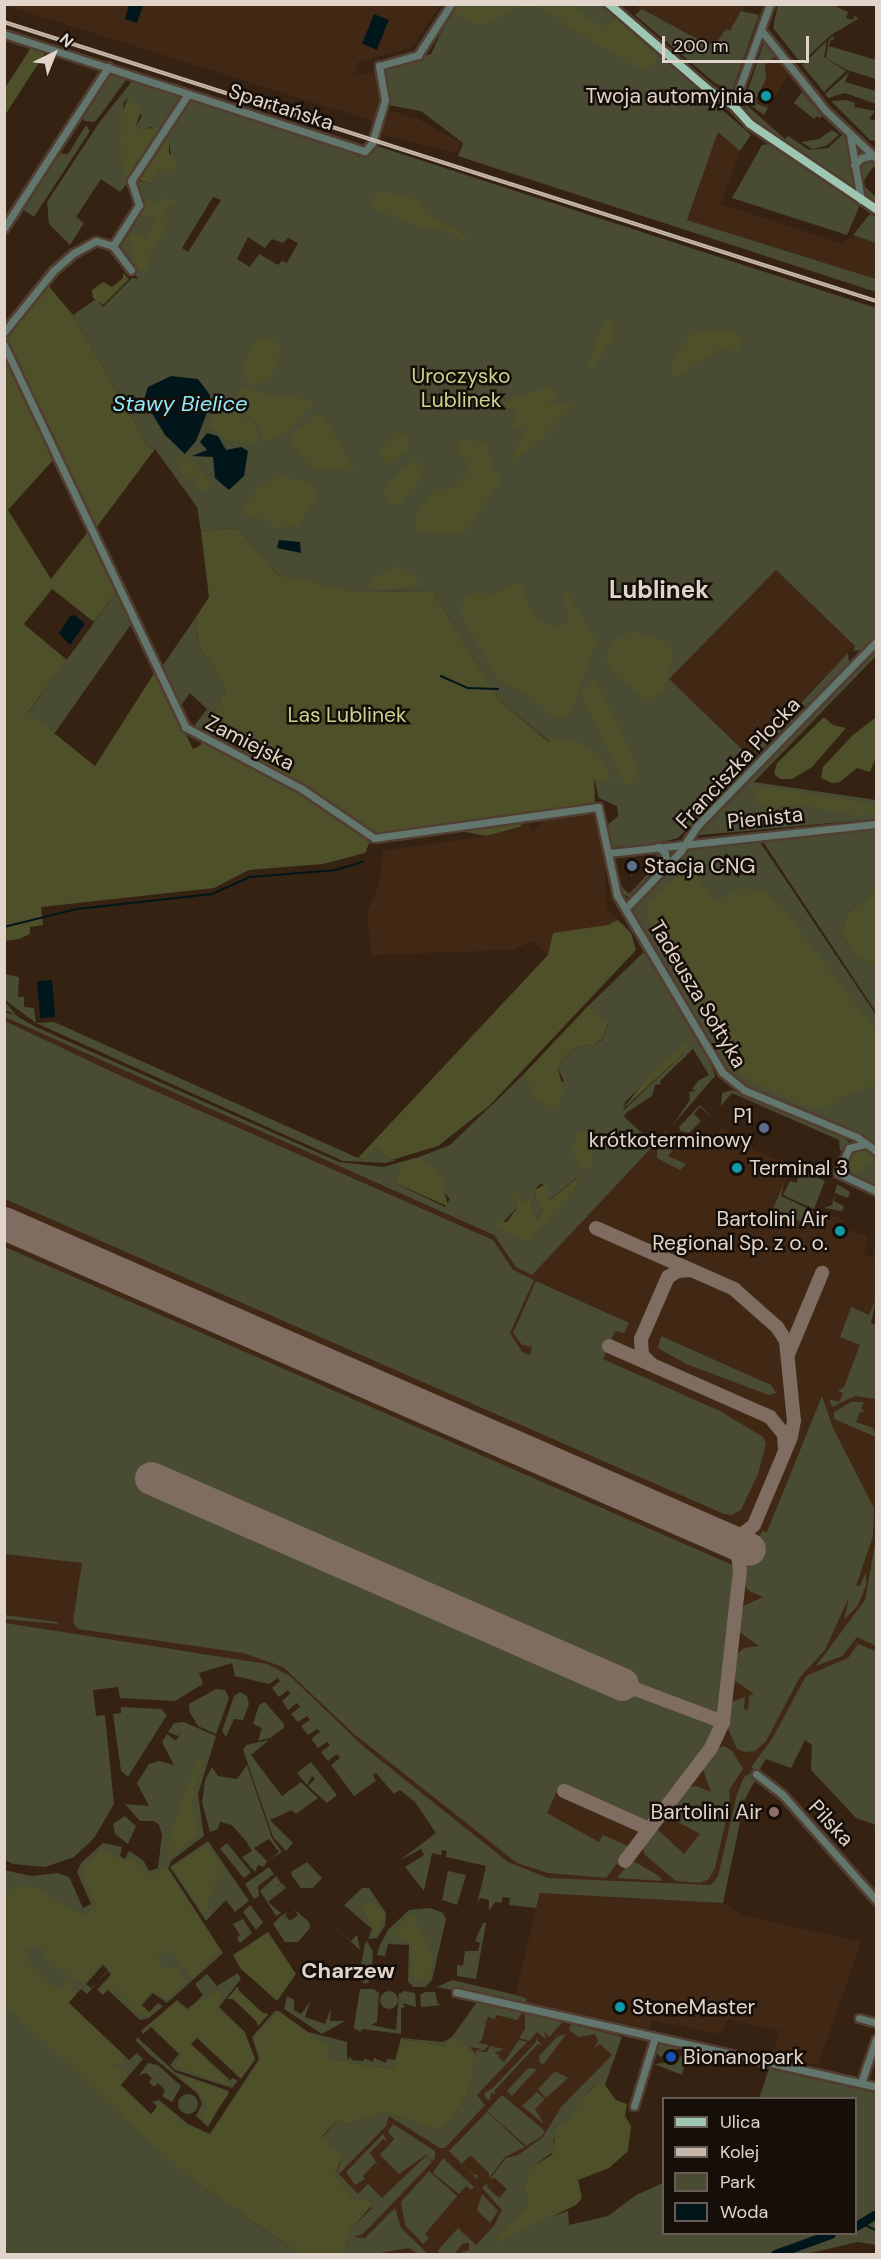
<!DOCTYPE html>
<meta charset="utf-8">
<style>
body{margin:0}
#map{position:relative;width:881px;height:2259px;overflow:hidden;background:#352213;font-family:"DM Sans",sans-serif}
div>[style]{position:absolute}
.built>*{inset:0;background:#412815}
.green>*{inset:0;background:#494b33;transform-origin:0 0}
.round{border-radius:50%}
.forest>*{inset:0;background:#4d5028}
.water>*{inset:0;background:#00161b;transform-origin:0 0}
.stream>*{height:1.5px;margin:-0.75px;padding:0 0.75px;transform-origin:0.75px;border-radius:0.75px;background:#00161b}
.river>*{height:9px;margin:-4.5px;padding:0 4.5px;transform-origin:4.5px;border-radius:4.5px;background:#00161b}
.taxiway>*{height:14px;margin:-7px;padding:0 7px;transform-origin:7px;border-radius:7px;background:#7e6d60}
.runway>*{height:33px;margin:-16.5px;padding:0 16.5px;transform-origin:16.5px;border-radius:16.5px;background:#7e6d60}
.roads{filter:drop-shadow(2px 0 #513e30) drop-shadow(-2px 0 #513e30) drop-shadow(0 2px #513e30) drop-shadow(0 -2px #513e30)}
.minor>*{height:7px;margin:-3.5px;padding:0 3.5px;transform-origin:3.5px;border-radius:3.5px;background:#62766d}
.major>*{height:8px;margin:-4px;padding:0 4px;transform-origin:4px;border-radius:4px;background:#9dc6b3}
.rail>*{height:4px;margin-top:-2px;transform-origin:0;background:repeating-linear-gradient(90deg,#160e08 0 4.5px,#c6b8ad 0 9px);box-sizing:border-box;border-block:2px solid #c6b8ad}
.dots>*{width:16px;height:16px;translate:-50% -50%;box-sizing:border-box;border:3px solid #160e08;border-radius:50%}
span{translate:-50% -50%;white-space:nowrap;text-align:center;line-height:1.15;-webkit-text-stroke:5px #160e08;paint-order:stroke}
.poi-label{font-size:21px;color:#e1d4ca}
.right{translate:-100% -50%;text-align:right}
.left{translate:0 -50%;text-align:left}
.street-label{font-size:21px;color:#e1d4ca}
.park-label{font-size:21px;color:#cdd38e}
.water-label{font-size:22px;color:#90ebfd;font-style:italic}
.neighbourhood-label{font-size:22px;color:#e1d4ca;font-weight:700}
.quarter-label{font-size:24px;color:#e1d4ca;font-weight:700}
.frame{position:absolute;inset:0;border:6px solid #e1d4ca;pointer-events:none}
.legend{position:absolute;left:662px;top:2097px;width:195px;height:138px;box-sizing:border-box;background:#160e08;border:2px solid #675d56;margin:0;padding:8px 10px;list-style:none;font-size:18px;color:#e1d4ca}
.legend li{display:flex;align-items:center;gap:12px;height:30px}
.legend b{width:30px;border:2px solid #675d56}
.north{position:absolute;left:24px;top:24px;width:60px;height:60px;-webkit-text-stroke:4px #160e08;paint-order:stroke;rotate:43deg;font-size:16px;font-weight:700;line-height:24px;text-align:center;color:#e1d4ca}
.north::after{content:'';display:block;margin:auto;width:21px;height:27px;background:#e1d4ca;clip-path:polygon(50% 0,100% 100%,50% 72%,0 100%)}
.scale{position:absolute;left:662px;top:36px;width:147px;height:27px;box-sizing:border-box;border:3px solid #e1d4ca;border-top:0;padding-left:8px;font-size:18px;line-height:21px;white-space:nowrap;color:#e1d4ca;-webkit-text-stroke:4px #160e08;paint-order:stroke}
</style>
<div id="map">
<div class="built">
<div style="clip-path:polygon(4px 5px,441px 5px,411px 48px,358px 62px,354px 75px,372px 72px,377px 76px,382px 97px,376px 122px)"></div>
<div style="clip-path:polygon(633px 5px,746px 5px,730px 33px,716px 45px,705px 46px,659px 24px)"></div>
<div style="clip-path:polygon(774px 55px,788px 75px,766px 110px,753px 103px,765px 62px)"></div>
<div style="clip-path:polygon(391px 111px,418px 119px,461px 143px,457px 153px,380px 134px)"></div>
<div style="clip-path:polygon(718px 132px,740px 151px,721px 204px,841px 243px,855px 236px,876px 243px,876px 279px,687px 220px)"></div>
<div style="clip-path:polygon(776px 570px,855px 646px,797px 706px,788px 703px,777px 714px,783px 721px,747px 757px,669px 679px)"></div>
<div style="clip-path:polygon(596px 811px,604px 853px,607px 909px,619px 921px,548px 955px,532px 941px,513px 950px,371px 955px,367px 912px,379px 886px,383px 851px,486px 836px,527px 823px,532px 832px,549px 816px)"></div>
<div style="clip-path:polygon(4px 1013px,502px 1235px,637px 1130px,653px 1143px,665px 1130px,702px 1149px,722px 1127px,745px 1146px,792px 1166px,779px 1197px,822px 1217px,824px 1223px,826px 1217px,840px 1216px,847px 1229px,867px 1236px,864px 1254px,873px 1258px,876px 1248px,876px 1306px,850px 1376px,876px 1391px,876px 1653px,853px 1657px,807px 1677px,756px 1779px,737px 1799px,715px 1891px,536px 1882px,514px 1869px,334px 1725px,278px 1671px,205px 1653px,5px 1680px)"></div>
<div style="clip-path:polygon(540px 1893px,723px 1903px,742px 1915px,861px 1942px,818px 2065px,772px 2055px,780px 2031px,728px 2019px,721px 2034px,652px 2020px,650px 2029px,514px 2000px)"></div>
<div style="clip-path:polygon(479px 2004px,622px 2036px,584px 2143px,490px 2246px,463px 2254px,300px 2254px,327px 2059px,393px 2069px,446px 2046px)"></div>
</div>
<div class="green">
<div style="clip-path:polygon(778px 4px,833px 5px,848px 12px,846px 18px,853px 20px,855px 15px,858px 19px,831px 35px,801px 63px,773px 28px)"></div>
<div style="clip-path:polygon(454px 5px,602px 5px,751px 135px,740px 151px,718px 132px,687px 220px,876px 279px,876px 292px,458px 156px,463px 143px,421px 111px,388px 105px,384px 74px,386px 68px,431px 54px)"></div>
<div style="clip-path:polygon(642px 9px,708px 45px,716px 43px,726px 29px,730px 31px,741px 11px,759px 15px,732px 91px,715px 83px,635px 15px)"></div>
<div style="clip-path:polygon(833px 36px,834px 40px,831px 39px,829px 46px,876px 60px,876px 79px,847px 70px,826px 58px,829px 39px)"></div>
<div style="clip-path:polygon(765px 39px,777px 54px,765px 65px,766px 79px,756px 99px,757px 104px,768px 108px,764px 115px,746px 102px,746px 96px)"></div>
<div style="clip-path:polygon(827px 41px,824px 57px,846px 71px,824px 92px,802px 65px)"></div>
<div style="clip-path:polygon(110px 69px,127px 77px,126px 80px,99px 117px,94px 122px,85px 121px,80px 115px)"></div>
<div style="clip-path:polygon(849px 72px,845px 82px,876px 91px,876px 104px,845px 93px,828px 98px,825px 94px)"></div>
<div style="clip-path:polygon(133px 80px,184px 95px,160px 132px,151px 127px,138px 132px,134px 129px,142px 116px,128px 98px,124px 102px,120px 159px,130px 180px,120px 192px,101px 179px,76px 217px,84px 223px,70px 245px,49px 224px,47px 202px,99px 123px)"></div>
<div style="clip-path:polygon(802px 92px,822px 116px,820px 118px,817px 116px,814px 119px,794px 103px)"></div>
<div style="clip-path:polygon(evenodd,190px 97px,354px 151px,358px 157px,377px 146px,876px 308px,876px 636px,862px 650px,853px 651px,855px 646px,776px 570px,669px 679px,753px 760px,678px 838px,649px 845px,612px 847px,605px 827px,618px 816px,617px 806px,599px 798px,594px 778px,500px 701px,433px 592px,355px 591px,295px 579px,278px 575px,238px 528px,201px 531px,197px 507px,155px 449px,149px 448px,73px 315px,96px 299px,103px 307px,132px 278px,138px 279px,117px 244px,140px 205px,134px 179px,151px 184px,161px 168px,173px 172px,169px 140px,164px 136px,190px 97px,213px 197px,221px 200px,188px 252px,182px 248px,213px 197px,190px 97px,248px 237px,265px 248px,272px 239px,283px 243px,288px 238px,298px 243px,287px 263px,282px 261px,278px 265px,259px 254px,250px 267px,237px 259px,248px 237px)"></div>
<div style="clip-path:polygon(846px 100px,855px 103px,854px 107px,875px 111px,869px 119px,876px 121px,876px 141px,870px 140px,831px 101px)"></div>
<div style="clip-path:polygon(743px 102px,785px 139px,788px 136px,809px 150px,828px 148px,843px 134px,849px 146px,855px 192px,751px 120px)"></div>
<div style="clip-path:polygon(86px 125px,90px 131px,34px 217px,21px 208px,56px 153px,68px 154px)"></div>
<div style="clip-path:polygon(832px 130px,839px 135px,826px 146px,812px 149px,801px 142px,819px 139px)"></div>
<div style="clip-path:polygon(769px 144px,856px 203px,859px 207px,847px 235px,732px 198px,762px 145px)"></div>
<div style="clip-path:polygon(869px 158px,876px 162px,876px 168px,873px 167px,862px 184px,876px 197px,876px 204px,865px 198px,857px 168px,859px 161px)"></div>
<div style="clip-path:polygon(870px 214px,876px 217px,876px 243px,853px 235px)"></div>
<div style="clip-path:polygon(118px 590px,132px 623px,5px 804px,5px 744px)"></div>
<div style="clip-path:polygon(196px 617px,198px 644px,226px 689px,202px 733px,191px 730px,207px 709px,190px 693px,178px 710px,161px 668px)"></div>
<div style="clip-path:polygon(876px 645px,876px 656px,754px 782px,876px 800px,876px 819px,700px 835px,699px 827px)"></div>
<div style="clip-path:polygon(848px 653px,849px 664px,805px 707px,801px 703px)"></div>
<div style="clip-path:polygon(785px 707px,792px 715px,792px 724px,788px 723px,764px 748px,765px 752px,757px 753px,754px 751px,783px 721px,777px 715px)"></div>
<div style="clip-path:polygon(876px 826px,876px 890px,847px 914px,841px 935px,857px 958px,876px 965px,876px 1012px,761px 839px)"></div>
<div style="clip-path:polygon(758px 839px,876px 1015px,876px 1148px,858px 1135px,745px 1086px,724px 1070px,632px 913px,632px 908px,689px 848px)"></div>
<div style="clip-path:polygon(655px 851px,662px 856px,662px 860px,661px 863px,629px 897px,619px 893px,622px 887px,629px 894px,662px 859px,654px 854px,629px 857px,630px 868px,639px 867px,631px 876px,629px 855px)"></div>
<div style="clip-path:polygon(evenodd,644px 952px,710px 1061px,715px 1076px,671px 1127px,690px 1100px,689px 1092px,696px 1091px,692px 1089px,699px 1080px,709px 1075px,693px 1049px,660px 1081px,661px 1084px,655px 1085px,652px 1096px,626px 1113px,624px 1117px,653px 1143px,668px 1130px,532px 1275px,516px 1267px,494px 1235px,5px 1017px,4px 1012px,16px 1015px,5px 1010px,6px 1003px,18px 1017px,36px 1027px,339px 1162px,383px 1167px,397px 1163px,402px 1170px,395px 1183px,445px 1207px,450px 1199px,444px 1193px,446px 1185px,419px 1157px,450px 1145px,524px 1074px,564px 1082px,558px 1067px,563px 1058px,576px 1047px,593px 1045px,602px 1040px,608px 1025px,588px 1006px,644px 952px,683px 1046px,684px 1053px,623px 1111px,625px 1102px,683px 1046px,644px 952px,576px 1141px,594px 1144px,591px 1168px,584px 1169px,573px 1193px,534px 1233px,515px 1234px,502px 1223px,518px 1207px,513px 1196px,521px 1196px,522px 1203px,532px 1206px,537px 1220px,543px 1207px,535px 1198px,536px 1188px,541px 1183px,548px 1192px,548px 1201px,581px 1174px,576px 1141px)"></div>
<div style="clip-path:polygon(5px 974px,19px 977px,18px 997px,24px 997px,24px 1007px,34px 1008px,36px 1023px,54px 1022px,358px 1158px,366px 1159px,375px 1148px,392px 1160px,397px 1160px,385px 1163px,343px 1161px,36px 1023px,5px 1000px)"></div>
<div style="clip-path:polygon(5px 1021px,121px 1076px,493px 1240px,513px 1270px,534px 1280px,510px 1333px,522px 1352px,530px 1355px,532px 1347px,522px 1345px,513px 1333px,536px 1281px,629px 1323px,624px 1333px,615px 1331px,603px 1359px,720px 1411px,763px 1437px,766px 1444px,758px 1474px,741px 1510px,732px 1515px,724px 1514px,5px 1199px)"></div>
<div style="clip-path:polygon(732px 1090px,845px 1137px,849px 1143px,840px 1151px,839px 1140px,732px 1093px,721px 1106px,722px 1093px)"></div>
<div style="clip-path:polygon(700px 1105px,712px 1118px,700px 1107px,694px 1114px,701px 1121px,689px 1133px,680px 1131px,679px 1127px)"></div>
<div style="clip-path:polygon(667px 1141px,675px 1147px,668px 1156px,686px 1164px,680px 1170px,657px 1158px,657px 1150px)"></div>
<div style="clip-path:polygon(860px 1146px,876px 1154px,876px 1187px,849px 1175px,846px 1164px,852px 1150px)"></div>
<div style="clip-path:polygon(798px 1169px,825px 1181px,814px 1209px,783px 1195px,790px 1181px,797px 1183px)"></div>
<div style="clip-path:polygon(784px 1184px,781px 1196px,813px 1211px,808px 1224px,772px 1211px)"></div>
<div style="clip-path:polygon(837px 1184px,850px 1192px,848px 1198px,835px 1193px,834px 1201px,844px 1206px,842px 1211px,824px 1208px,832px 1205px)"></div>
<div style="clip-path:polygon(5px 1247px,737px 1567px,718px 1727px,647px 1824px,559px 1787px,547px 1813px,599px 1842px,603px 1835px,630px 1847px,606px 1878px,548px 1873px,517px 1863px,354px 1734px,283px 1667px,243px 1653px,78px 1629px,73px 1622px,82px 1563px,5px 1554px)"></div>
<div style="clip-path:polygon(876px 1299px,871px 1323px,876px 1325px,876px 1399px,855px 1396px,832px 1407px,829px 1399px,839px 1402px,843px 1393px,838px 1391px,844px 1387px,860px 1345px,840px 1337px,851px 1307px,869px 1315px)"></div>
<div style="clip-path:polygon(661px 1336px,771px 1385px,776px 1393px,769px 1395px,686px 1364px,658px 1348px)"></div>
<div style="clip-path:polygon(822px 1396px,833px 1428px,874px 1508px,873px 1536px,856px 1586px,860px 1586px,866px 1572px,866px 1586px,858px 1605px,844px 1620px,849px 1597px,825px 1650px,800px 1677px,766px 1741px,755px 1751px,745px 1752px,737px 1749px,727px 1726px,731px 1702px,745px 1697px,744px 1709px,748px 1710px,749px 1696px,754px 1694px,733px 1679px,736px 1655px,744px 1648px,759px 1646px,738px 1631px,741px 1607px,763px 1597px,749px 1591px,743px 1583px,745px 1571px,762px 1531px,767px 1532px)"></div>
<div style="clip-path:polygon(851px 1402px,864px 1402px,861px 1409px,866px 1411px,860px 1412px,856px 1422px,873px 1428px,876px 1437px,834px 1419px,834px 1412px)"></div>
<div style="clip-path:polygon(876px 1538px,876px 1646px,857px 1637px,842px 1656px,816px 1666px,865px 1600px)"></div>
<div style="clip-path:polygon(5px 1615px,57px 1622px,58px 1624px,5px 1619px)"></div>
<div style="clip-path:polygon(5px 1623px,267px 1664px,290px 1676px,364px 1747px,508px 1862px,548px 1878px,711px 1885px,718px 1876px,737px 1794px,744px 1777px,751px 1773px,756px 1779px,745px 1799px,723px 1903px,540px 1893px,536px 1908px,509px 1905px,510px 1898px,503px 1897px,501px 1903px,495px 1902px,489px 1911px,489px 1900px,480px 1898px,477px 1904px,486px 1866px,446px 1857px,447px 1851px,442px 1850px,441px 1855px,432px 1853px,424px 1891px,405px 1867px,424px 1855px,421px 1849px,399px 1861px,436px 1833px,415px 1802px,400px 1790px,394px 1794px,376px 1773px,373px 1775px,376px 1781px,354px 1796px,331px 1765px,340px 1758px,337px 1754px,328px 1761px,321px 1752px,330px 1745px,327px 1742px,318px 1748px,311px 1739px,320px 1732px,317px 1729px,308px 1735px,301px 1726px,310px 1720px,307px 1716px,298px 1722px,291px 1714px,300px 1707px,297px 1703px,288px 1710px,282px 1701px,290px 1694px,288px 1690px,279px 1697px,272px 1688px,280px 1681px,278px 1678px,269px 1684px,235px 1676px,232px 1663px,199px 1673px,203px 1684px,175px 1701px,120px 1698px,118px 1687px,93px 1690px,96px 1716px,105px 1715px,114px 1804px,94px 1838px,74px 1857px,45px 1867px,13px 1864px,5px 1860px)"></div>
<div style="clip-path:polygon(858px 1644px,876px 1651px,876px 1825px,856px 1818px,811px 1770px,812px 1745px,805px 1740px,791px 1768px,766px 1759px,758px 1772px,751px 1767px,772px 1739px,806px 1676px,848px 1658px)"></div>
<div style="clip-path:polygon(216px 1689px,225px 1690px,229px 1698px,216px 1734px,198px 1726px,190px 1713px,189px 1704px)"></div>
<div style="clip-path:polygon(240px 1692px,247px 1696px,249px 1704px,243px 1720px,234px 1719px,226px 1737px,222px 1731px,234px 1696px)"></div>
<div style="clip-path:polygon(265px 1702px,284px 1724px,284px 1728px,270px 1738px,258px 1741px,262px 1728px,253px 1724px,259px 1705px)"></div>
<div style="clip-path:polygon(121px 1707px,161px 1709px,167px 1715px,128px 1777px,121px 1771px,113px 1714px,121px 1713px)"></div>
<div style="clip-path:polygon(184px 1722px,216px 1736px,198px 1794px,204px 1836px,172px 1860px,168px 1868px,223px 1953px,167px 2003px,153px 1993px,142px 2005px,149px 2012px,158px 2003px,163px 2006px,149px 2018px,140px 2020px,108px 1990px,103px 1995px,97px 1990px,111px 1974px,108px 1971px,97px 1982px,108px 1970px,103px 1965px,86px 1984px,91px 1988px,96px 1984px,87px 1994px,81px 1989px,68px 2002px,129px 2060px,137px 2053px,143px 2059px,121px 2085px,151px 2114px,158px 2107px,152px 2102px,159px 2100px,188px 2124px,210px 2134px,259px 2059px,252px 2037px,276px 2010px,308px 2032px,347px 2042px,347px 2060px,350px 2057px,352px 2060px,364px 2061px,364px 2058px,373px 2062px,374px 2058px,386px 2063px,387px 2059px,395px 2060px,401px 2038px,443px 2042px,452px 2037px,477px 2002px,522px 2013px,517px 2020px,496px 2015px,495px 2019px,488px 2017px,486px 2023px,480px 2020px,486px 2024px,482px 2040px,478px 2043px,489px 2045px,484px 2050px,480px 2051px,474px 2050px,483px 2049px,470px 2047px,478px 2057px,475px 2051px,487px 2052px,490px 2046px,494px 2047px,492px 2052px,495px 2047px,504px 2049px,494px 2053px,500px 2055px,498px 2057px,504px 2062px,519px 2040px,527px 2042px,477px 2095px,485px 2105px,445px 2148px,440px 2148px,389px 2116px,386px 2126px,339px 2174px,358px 2194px,368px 2184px,382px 2198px,426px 2156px,432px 2162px,363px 2234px,354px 2237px,365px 2238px,395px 2208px,401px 2228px,428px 2254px,418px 2254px,409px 2248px,374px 2254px,344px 2254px,350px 2230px,372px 2208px,362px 2200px,355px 2200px,335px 2175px,341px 2162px,322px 2138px,337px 2120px,348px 2124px,384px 2112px,439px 2131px,459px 2109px,471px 2086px,446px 2046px,401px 2039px,393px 2069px,327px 2059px,184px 2174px,300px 2254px,5px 2254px,4px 1870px,31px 1876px,58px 1873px,69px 1877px,83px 1908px,91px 1904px,77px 1872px,81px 1863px,103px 1843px,122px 1847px,120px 1856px,125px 1859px,129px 1851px,143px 1860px,149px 1871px,158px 1868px,162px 1835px,159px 1825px,154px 1821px,140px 1821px,125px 1804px,149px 1806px,137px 1783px,149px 1764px,159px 1761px,174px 1765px,162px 1742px,167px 1734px,176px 1741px,182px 1730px,178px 1736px,168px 1732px,174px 1723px)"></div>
<div style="clip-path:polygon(269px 1740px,251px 1755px,282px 1796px,301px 1782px,318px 1798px,296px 1814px,292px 1810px,270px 1820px,293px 1843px,286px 1851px,273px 1837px,243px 1750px,246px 1745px)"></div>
<div style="clip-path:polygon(724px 1746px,732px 1751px,743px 1769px,729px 1790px,730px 1803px,715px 1868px,709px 1879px,700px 1883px,676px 1881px,645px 1855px,642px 1846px,656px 1828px,684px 1854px,700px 1834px,665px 1815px,685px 1788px,696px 1786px,711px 1792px,702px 1767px,715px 1749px)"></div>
<div style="clip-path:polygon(311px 1762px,337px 1795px,327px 1803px,308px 1786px,315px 1779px,312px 1776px,307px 1785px,297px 1773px)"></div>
<div style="clip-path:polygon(247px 1765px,272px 1838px,282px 1852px,271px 1859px,279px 1852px,269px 1839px,254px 1848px,267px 1861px,264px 1867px,258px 1865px,255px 1872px,242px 1857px,252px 1851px,246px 1841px,232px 1825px,220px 1822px,218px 1829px,210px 1832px,202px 1803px,205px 1780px,212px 1767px,218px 1776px,237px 1779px)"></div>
<div style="clip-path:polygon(125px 1816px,136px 1826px,128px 1844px,115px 1834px,113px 1824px)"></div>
<div style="clip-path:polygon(208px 1841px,249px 1901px,235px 1912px,226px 1900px,206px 1921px,170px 1867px)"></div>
<div style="left:227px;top:1843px;width:38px;height:9px;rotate:51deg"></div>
<div style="clip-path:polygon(307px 1862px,322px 1878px,313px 1888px,301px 1888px,292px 1876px,291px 1872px)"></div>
<div style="clip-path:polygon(635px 1862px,659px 1876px,662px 1881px,617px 1878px,629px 1863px)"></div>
<div style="clip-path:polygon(269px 1867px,274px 1874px,258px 1886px,259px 1896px,254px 1899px,245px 1884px)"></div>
<div style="clip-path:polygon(448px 1871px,466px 1875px,457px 1905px,442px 1900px)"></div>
<div style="clip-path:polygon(276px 1876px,281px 1883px,275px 1887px,282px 1883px,286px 1888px,268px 1902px,281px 1913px,276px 1916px,260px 1891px)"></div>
<div style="clip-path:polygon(362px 1888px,369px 1888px,386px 1913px,385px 1926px,377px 1938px,368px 1939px,372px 1929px,344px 1905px,338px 1911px)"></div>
<div style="clip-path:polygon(250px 1905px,263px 1922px,256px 1930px,243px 1912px)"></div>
<div style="clip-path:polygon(430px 1908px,443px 1913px,446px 1919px,432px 1980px,426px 1987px,413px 1987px,408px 1981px,409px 1945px,388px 1944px,385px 1956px,377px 1955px,380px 1945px,388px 1930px,409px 1910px)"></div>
<div style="clip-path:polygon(294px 1909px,309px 1922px,310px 1928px,298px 1942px,285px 1942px,273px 1924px,282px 1915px,287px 1920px,283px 1915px,288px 1911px,285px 1915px,290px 1921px,298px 1915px,294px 1909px,289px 1910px)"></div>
<div style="clip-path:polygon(321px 1914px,351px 1941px,357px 1935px,360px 1950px)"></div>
<div style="clip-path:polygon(243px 1919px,252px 1933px,240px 1943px,237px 1938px,240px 1935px,233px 1924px)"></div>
<div style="clip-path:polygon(483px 1923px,486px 1923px,476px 1979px,457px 1976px,457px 1965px,463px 1966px,465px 1951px,478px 1951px,480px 1943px,475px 1941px)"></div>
<div style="clip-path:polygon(366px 1940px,373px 1951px,371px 1979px,366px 1984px,358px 1979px)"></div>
<div style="clip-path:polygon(238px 1973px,241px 1979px,219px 2007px,245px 2032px,255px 2060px,241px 2079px,197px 2038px,191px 2044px,230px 2080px,233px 2078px,238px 2081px,232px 2088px,175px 2070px,170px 2065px,179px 2054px,151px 2027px,143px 2034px,141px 2031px,177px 2000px,187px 2009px,195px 2003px,203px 1995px,195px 1984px,207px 1974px,217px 1986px)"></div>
<div style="clip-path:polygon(452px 1980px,516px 1995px,527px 1999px,524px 2005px,437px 1987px)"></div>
<div style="clip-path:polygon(360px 1989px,374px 1989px,379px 1993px,377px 2022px,371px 2025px,396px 2030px,399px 1994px,404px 1991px,415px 1993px,416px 2007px,403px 2003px,405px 2007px,401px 2008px,401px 2034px,363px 2029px,360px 2032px,354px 2028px,353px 2032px)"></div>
<div class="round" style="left:380px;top:1991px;width:18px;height:18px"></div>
<div style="clip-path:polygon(425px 1992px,435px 1992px,438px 2004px,443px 2005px,421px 2007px,420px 1995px)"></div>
<div style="clip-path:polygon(287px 1996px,294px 2000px,294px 2010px,301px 2014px,310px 2002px,305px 2017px,325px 2024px,331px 2008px,330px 2021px,345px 2021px,322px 2034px,284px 2009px)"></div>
<div style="clip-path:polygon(525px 2014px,557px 2021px,562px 2023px,549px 2037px,544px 2031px,546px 2039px,537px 2032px,529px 2041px,519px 2038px,525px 2029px)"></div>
<div style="clip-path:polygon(571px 2024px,622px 2037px,605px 2085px,593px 2087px,582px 2099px,579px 2110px,553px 2141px,556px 2149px,529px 2170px,524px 2188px,528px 2205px,492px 2244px,529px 2224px,568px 2211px,569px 2225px,608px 2216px,636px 2195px,663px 2183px,664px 2234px,856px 2234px,856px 2098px,759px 2098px,769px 2069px,876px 2093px,876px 2245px,858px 2242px,806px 2254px,456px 2254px,469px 2250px,469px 2243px,462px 2244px,455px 2254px,439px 2254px,438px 2250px,458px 2228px,476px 2245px,494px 2226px,502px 2210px,482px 2188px,487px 2183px,487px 2187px,499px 2198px,507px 2189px,495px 2178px,490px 2179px,506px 2158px,518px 2155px,543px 2137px,561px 2107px,612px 2055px,600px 2044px,594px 2048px,598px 2041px,595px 2034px,579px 2037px,569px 2030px)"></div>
<div style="clip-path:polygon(566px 2034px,544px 2064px,540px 2063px,539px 2056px,557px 2037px)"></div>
<div style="clip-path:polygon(137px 2037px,175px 2072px,229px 2091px,208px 2127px,196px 2116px,202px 2104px,198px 2094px,150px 2055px,136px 2041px)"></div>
<div style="clip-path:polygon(536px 2038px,542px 2045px,538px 2044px,494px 2091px,496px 2094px,491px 2093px,490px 2100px,486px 2099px,484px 2093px,492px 2089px,536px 2042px)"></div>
<div style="clip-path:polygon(660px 2043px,679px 2047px,679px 2048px,660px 2057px,654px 2050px)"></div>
<div style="clip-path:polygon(688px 2051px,682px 2075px,654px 2064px,673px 2062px)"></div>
<div style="clip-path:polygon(148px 2063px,158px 2065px,181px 2086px,172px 2102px,162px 2096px,165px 2090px,158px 2083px,154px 2087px,149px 2082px,152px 2078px,146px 2073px,139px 2075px)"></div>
<div style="clip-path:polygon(528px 2068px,537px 2069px,512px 2096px,507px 2091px)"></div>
<div style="clip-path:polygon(555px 2071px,568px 2078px,546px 2098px,538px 2089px)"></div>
<div style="clip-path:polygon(537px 2092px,545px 2099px,535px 2109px,544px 2124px,522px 2106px)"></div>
<div class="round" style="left:178px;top:2094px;width:20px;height:20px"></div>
<div style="clip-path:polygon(502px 2095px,545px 2131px,542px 2136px,526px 2146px,487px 2111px)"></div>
<div style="clip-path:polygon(487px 2112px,525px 2147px,505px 2157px,489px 2178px,489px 2173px,470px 2155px,462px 2164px,474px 2175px,478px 2174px,477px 2179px,449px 2151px)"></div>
<div style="clip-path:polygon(393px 2124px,435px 2151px,435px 2158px,432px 2161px,426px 2155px,399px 2174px,380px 2155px,394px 2139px,388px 2132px)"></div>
<div style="clip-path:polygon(383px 2134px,387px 2141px,383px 2139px,370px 2153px,378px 2165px,375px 2163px,363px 2176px,365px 2179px,355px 2185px,346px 2172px)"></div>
<div style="clip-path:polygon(443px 2158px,474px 2187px,471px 2190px,466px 2186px,459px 2194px,433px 2173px)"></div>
<div style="clip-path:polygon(429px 2171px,457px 2196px,425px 2234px,429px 2238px,423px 2244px,405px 2225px,401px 2202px)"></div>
<div style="clip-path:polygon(482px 2194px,498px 2211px,490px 2223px,477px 2210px)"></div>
</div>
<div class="forest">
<div style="clip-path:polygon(457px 5px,457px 4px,523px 5px,487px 25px,473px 24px,453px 13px)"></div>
<div style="clip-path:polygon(534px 5px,571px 5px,587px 18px,606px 26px,617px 18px,656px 52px,656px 63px,643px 70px,628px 63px)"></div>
<div style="clip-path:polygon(32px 46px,47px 50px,5px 115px,5px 88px)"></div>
<div style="clip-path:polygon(128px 98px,141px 110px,135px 129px,156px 128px,169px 140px,169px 153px,177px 162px,173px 172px,161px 169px,151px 184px,124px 174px,120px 159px,121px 116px)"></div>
<div style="clip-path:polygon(383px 191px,419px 200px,425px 212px,467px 237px,465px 241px,448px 231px,415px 226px,377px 210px,371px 203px,374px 195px)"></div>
<div style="clip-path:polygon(162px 195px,164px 200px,175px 199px,177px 203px,161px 213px,168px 220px,162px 237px,150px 254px,147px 271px,136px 272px,131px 267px,135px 246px,127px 236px,133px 232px,145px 238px,157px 220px,137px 213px,143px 198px,157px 203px)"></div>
<div style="clip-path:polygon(123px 273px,129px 279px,103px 305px,93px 298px,92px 290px,103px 282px,112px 287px,123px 278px)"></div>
<div style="clip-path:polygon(46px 283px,73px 315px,149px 448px,155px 449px,96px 528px,61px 458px,55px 458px,8px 510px,51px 579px,90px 529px,118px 590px,94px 622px,52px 589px,24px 624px,67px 660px,28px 712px,95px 766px,155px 672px,193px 749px,201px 745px,202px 733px,226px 689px,198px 644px,196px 617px,209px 597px,201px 531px,238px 528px,278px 575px,355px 591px,433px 592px,500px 701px,549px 742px,552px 736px,565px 742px,582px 742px,603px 760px,611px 779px,605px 782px,594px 779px,595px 803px,534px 813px,519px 827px,486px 836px,435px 826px,372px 837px,365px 853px,323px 864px,249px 870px,214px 888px,41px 907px,43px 925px,30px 927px,30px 934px,19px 939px,5px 941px,4px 336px)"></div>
<div style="clip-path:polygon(609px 320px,614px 323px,615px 336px,591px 370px,588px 367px,593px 351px,604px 322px)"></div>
<div style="clip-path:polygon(693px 331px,734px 331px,742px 343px,738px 351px,716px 350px,681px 376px,670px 375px,674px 358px)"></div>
<div style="clip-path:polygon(256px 338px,271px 338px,282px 346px,274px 371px,264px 382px,253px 385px,244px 379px,245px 362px)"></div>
<div style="clip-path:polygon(242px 387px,258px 392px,316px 401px,283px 436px,264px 442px,259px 425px,234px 404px)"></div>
<div style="clip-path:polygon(549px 387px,557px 392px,549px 405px,575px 404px,543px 438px,509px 465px,526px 428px,511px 426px,519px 408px,499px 410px,507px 400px)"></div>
<div style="clip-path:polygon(223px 401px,256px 426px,259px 445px,226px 440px,209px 426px,214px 408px)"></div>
<div style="clip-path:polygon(319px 413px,325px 418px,356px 471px,314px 469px,290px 443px,292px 435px)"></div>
<div style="clip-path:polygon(399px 431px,409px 440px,408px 448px,391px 463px,385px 464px,380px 449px)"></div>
<div style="clip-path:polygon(461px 439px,486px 443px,492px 468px,502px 479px,464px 534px,418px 532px,414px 518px,427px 500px,437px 489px,452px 489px,471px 468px,456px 448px)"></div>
<div style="clip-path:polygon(187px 455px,205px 473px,211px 485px,208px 491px,196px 489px,198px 480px,194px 475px,186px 482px,183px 476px,175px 457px)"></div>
<div style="clip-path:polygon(415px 458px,424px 467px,423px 477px,400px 504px,392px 505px,383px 495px,387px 484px)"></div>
<div style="clip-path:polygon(281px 476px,310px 483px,317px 496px,298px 526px,272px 528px,268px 521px,244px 516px,245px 505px,262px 483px)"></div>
<div style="clip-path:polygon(398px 565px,419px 579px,415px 587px,370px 589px,373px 577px)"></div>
<div style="clip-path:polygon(517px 583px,523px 587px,531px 610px,540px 620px,556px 627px,569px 623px,563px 586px,597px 641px,575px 703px,565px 717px,553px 717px,527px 694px,498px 680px,461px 615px,463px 599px,469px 594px,480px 592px,492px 596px)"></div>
<div style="clip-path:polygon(631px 631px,659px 639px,670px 647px,674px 657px,664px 688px,649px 702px,610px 670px,605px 657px,615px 640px)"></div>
<div style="clip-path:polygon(595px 677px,637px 765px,638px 775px,630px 785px,624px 784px,581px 695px)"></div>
<div style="clip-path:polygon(824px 717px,833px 725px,846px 728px,812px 767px,792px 779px,780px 779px,774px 774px,777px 763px)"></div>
<div style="clip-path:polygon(876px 717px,876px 757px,870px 772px,857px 768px,840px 782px,832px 783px,821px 778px,823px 767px,852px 736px)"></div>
<div style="clip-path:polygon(769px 787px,874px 804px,876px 812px,861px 817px,806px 806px,786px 805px,772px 810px,757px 804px,752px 791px)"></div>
<div style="clip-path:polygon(690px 865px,712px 899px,717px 901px,741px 888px,763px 890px,784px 910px,876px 1030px,876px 1084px,843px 1097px,835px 1105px,806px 1108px,741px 1076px,646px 915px,648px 902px)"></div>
<div style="clip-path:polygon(876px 890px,876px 965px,857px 958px,841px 935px,847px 914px)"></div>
<div style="clip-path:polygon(618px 920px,631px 933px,636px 950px,489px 1106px,438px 1146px,392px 1160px,375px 1148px,366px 1159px,358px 1158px,548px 955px,553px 933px,608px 925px)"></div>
<div style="clip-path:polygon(588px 1006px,608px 1024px,602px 1039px,593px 1045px,576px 1047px,563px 1058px,558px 1067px,564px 1094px,555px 1109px,535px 1099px,524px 1074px)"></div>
<div style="clip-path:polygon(685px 1043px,689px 1046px,684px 1053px,620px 1112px,650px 1075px)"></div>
<div style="clip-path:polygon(589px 1128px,594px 1134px,592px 1168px,584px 1169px,573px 1193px,530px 1239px,525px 1242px,496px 1227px,498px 1221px,507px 1222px,518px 1207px,512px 1195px,516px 1193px,521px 1195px,522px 1202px,530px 1201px,537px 1220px,543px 1208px,535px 1198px,536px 1189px,547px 1184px,549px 1201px,576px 1179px,581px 1173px,571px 1148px,576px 1141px,574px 1135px)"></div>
<div style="clip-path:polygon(855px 1149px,866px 1150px,876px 1157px,854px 1176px,848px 1164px)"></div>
<div style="clip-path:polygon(419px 1157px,435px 1169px,446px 1185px,444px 1193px,449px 1207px,395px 1183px,401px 1170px,397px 1163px)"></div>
<div style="clip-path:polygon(200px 1753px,203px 1763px,192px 1802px,198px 1833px,168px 1860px,170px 1835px)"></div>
<div style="clip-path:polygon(208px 1845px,226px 1873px,214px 1884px,215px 1889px,208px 1897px,208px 1911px,204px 1915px,173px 1868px,181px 1860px)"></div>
<div style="clip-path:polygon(102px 1849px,125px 1862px,130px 1858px,153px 1876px,165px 1865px,220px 1950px,193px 1978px,168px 1949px,157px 1959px,164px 1968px,176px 1967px,186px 1982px,167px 2000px,152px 1991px,140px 2005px,150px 2013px,159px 2004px,149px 2016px,141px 2015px,111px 1986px,103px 1993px,101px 1989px,113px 1973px,103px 1963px,82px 1983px,58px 1969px,45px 1957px,43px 1949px,35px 1946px,26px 1951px,28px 1961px,57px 1989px,64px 1988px,64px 1980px,73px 1988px,76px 1995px,68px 2003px,124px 2055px,124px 2065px,109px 2063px,129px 2074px,120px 2085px,151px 2115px,160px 2102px,189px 2127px,210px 2134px,261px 2059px,254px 2037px,279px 2011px,329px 2048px,328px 2059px,393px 2069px,401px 2039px,446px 2046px,454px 2036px,474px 2055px,471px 2086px,459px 2109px,439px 2131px,384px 2112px,348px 2124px,337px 2120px,324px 2134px,322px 2138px,342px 2156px,335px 2175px,355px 2200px,367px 2199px,373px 2204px,350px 2230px,344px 2254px,300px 2254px,184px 2174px,5px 2005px,5px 1896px,15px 1886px,38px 1887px,68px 1909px,83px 1915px,94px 1908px,95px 1903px,82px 1876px,85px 1867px)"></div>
<div style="clip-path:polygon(375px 1902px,385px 1915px,377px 1935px,361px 1907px)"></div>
<div style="clip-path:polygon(412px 1913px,433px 1956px,430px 1978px,422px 1984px,410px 1975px,412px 1945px,401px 1937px,388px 1938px)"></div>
<div style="clip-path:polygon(268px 1932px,296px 1974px,277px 2001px,241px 1969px,233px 1955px)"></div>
<div style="clip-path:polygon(238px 1986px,239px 1991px,263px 2013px,269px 2014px,258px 2026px,256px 2021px,233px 1999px,227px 1999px)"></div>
<div style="clip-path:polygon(213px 1989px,222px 1992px,218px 2009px,243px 2031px,255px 2058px,241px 2078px,197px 2037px,190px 2044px,229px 2082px,229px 2086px,178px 2068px,175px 2064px,182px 2055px,150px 2025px,176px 2002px,187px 2010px,200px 1999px,214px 1996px)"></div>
<div style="clip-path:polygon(185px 2076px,229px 2093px,207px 2125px,201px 2115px,208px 2108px,197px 2090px,183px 2079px)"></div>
<div style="clip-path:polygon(597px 2084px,605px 2085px,616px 2100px,627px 2104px,625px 2116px,631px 2126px,628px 2151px,609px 2168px,578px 2180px,582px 2198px,576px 2205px,490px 2246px,528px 2205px,524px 2188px,529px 2169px,552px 2155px,557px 2128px,573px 2117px,582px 2099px)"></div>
</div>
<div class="water">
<div style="clip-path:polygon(129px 5px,143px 5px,137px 23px,125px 19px)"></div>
<div style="left:374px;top:14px;width:16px;height:32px;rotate:22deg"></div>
<div style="clip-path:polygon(171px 376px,198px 379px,210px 395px,210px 405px,196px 441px,185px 454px,165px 435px,144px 400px,148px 387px)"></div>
<div style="clip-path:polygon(207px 433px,218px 436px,226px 450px,241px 447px,248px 451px,244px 476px,229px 490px,215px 478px,213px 457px,192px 456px,207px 450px,200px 442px)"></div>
<div style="clip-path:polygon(279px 540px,300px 542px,301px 553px,277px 548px)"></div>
<div style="clip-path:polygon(75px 615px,85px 624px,70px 645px,59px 633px,70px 616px)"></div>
<div style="left:52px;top:980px;width:37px;height:15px;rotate:85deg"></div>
</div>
<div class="stream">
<div style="left:441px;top:676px;width:30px;rotate:24deg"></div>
<div style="left:468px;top:688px;width:30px;rotate:2deg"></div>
<div style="left:4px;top:927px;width:75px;rotate:-13.9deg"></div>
<div style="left:77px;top:909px;width:136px;rotate:-6.3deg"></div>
<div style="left:212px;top:894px;width:42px;rotate:-24.1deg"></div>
<div style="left:250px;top:877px;width:86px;rotate:-4.7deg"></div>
<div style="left:336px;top:870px;width:28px;rotate:-17deg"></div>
<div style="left:863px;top:2224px;width:14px;rotate:25deg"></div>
</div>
<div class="river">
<div style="left:856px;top:2226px;width:23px;rotate:-31deg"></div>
<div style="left:775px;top:2254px;width:59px;rotate:-19.7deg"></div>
</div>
<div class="taxiway">
<div style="left:596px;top:1228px;width:151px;rotate:23.8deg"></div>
<div style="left:734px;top:1289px;width:57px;rotate:41.5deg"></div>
<div style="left:777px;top:1327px;width:17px;rotate:57deg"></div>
<div style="left:786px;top:1341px;width:80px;rotate:84.3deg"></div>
<div style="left:794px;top:1421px;width:16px;rotate:101deg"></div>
<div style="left:791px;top:1437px;width:95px;rotate:112.8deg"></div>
<div style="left:754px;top:1525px;width:13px;rotate:141deg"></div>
<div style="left:744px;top:1533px;width:20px;rotate:165deg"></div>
<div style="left:609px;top:1346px;width:176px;rotate:23.8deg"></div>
<div style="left:770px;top:1417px;width:22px;rotate:51deg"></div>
<div style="left:784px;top:1434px;width:14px;rotate:86deg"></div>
<div style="left:789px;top:1352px;width:86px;rotate:-67.3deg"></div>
<div style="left:651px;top:1364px;width:13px;rotate:-135deg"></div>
<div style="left:642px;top:1355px;width:16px;rotate:-94deg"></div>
<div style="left:641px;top:1339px;width:68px;rotate:-66.5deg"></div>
<div style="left:668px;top:1277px;width:12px;rotate:-31deg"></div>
<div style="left:678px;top:1271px;width:13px;rotate:-4deg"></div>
<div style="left:622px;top:1684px;width:108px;rotate:20.6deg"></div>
<div style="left:564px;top:1791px;width:93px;rotate:24.1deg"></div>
<div style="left:625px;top:1861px;width:142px;rotate:-52.7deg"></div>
<div style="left:711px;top:1748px;width:29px;rotate:-65deg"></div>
<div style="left:723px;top:1722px;width:153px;rotate:-83.6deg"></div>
<div style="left:740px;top:1570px;width:14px;rotate:-98deg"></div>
<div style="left:738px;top:1556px;width:22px;rotate:-126deg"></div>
</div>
<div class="runway">
<div style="left:4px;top:1223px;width:813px;rotate:23.63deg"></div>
<div style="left:151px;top:1478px;width:514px;rotate:23.62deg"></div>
</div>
<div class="roads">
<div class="minor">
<div style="left:761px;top:30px;width:104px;rotate:51.3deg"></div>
<div style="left:826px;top:111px;width:69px;rotate:43.2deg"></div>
<div style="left:4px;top:34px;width:379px;rotate:18deg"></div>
<div style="left:365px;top:151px;width:11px;rotate:-49deg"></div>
<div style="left:372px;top:143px;width:45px;rotate:-73.2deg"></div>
<div style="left:385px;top:100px;width:35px;rotate:-100deg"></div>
<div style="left:379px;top:66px;width:41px;rotate:-15.8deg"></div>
<div style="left:418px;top:55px;width:61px;rotate:-57.1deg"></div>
<div style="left:733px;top:105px;width:108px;rotate:-69.9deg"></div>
<div style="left:850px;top:135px;width:66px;rotate:80.4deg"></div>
<div style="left:854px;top:165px;width:10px;rotate:-45deg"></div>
<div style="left:861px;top:158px;width:12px;rotate:-14deg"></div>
<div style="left:4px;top:228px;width:192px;rotate:-57.1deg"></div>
<div style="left:131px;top:270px;width:30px;rotate:-127deg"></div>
<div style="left:113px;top:246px;width:49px;rotate:-57.6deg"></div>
<div style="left:139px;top:205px;width:25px;rotate:-108deg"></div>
<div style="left:131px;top:181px;width:104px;rotate:-56.8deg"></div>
<div style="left:4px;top:332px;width:78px;rotate:-51.2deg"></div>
<div style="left:53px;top:271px;width:28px;rotate:-41deg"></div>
<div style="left:74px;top:253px;width:25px;rotate:-29deg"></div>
<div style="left:96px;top:241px;width:18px;rotate:16deg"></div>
<div style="left:4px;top:345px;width:423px;rotate:64.6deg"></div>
<div style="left:185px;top:727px;width:132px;rotate:27.9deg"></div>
<div style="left:302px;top:789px;width:87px;rotate:34.2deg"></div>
<div style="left:374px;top:838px;width:226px;rotate:-7.9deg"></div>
<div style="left:598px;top:807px;width:90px;rotate:77.8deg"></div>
<div style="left:617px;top:895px;width:206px;rotate:59.3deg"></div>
<div style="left:722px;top:1072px;width:28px;rotate:39deg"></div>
<div style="left:744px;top:1090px;width:122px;rotate:22.6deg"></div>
<div style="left:857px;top:1137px;width:24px;rotate:36deg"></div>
<div style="left:658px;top:847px;width:9px;rotate:41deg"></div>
<div style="left:665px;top:853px;width:13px;rotate:81deg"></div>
<div style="left:609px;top:853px;width:269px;rotate:-6.2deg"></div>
<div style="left:626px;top:908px;width:78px;rotate:-46deg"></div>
<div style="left:680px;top:852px;width:31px;rotate:-57deg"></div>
<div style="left:697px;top:826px;width:257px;rotate:-45.8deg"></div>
<div style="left:865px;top:1144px;width:16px;rotate:166deg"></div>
<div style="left:849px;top:1148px;width:27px;rotate:114deg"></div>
<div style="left:838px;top:1173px;width:42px;rotate:25.3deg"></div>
<div style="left:756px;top:1774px;width:33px;rotate:38deg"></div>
<div style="left:782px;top:1794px;width:142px;rotate:48.4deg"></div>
<div style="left:456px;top:1992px;width:431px;rotate:12.7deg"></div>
<div style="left:859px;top:2018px;width:18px;rotate:16deg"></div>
<div style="left:861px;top:2083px;width:46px;rotate:-71.2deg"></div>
<div style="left:634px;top:2106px;width:72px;rotate:-73.1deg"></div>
</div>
<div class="major">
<div style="left:609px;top:4px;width:135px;rotate:40.8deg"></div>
<div style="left:711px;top:92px;width:26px;rotate:31deg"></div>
<div style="left:733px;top:105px;width:25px;rotate:48deg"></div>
<div style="left:750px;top:124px;width:152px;rotate:34deg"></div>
</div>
</div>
<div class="rail">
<div style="left:4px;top:22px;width:916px;rotate:17.74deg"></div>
</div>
<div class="dots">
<div style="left:766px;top:96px;background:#0f9aa8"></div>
<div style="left:632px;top:866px;background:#5c6f8a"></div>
<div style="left:764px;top:1128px;background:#5c6f8a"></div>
<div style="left:737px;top:1168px;background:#0f9aa8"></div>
<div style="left:840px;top:1231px;background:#0f9aa8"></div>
<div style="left:774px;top:1812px;background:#8d6e63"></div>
<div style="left:620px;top:2007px;background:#0f9aa8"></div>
<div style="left:671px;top:2057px;background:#1a4fb4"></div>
</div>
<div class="poi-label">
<span class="right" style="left:754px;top:96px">Twoja automyjnia</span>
<span class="left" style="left:644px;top:866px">Stacja CNG</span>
<span class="right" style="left:752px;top:1128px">P1<br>krótkoterminowy</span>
<span class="left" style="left:749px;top:1168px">Terminal 3</span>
<span class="right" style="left:828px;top:1231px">Bartolini Air<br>Regional Sp. z o. o.</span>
<span class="right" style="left:762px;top:1812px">Bartolini Air</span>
<span class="left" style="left:632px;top:2007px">StoneMaster</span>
<span class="left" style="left:683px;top:2057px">Bionanopark</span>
</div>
<div class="street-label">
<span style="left:281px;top:107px;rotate:18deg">Spartańska</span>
<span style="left:250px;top:743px;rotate:27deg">Zamiejska</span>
<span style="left:738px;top:763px;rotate:-47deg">Franciszka Plocka</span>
<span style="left:765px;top:818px;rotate:-6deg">Pienista</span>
<span style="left:698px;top:994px;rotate:59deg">Tadeusza Sołtyka</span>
<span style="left:831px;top:1823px;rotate:47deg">Pilska</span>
</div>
<div class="park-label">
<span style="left:461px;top:388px">Uroczysko<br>Lublinek</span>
<span style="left:347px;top:715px">Las Lublinek</span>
</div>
<div class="water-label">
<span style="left:180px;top:404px">Stawy Bielice</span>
</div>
<div class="neighbourhood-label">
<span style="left:348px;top:1971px">Charzew</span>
</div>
<div class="quarter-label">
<span style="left:659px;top:590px">Lublinek</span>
</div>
<div class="frame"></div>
<ul class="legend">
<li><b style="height:8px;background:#9dc6b3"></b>Ulica</li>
<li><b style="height:8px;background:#c6b8ad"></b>Kolej</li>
<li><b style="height:16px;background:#494b33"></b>Park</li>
<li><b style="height:16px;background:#00161b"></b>Woda</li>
</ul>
<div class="north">N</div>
<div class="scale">200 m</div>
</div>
